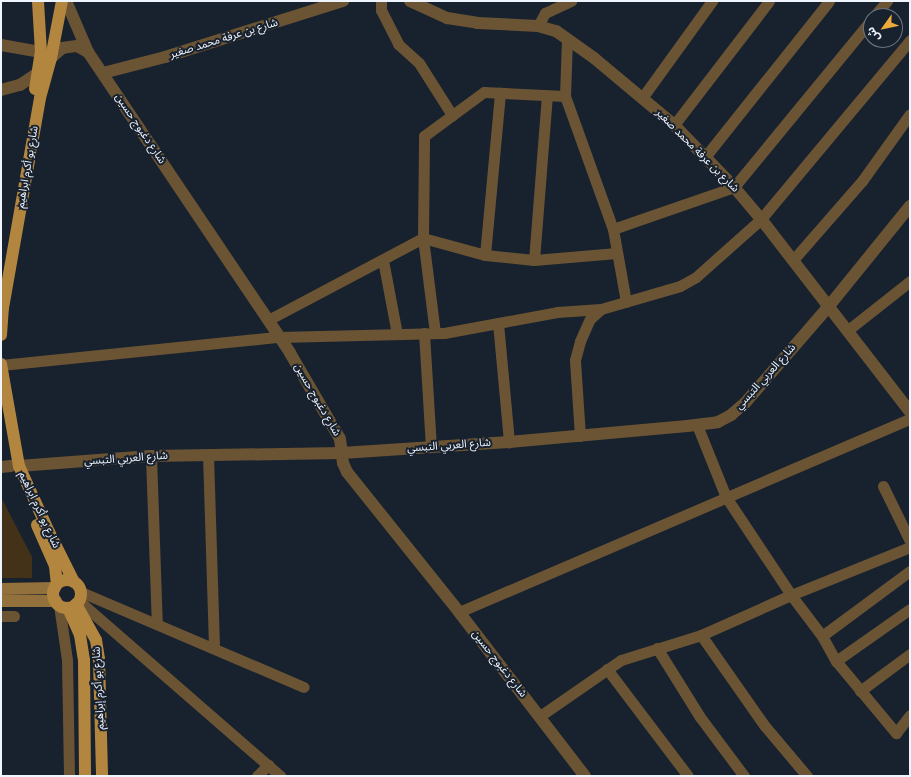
<!DOCTYPE html>
<meta charset="utf-8">
<style>
body{margin:0}
#map{position:relative;width:911px;height:777px;overflow:hidden;background:#18212e;font-family:Raleway,"Noto Sans Arabic",sans-serif}
div>[style]{position:absolute}
.green>*{inset:0;background:#433217}
.minor>*{height:11px;margin:-5.5px;padding:0 5.5px;transform-origin:5.5px;border-radius:5.5px;background:#6a5434}
.tertiary>*{height:12px;margin:-6px;padding:0 6px;transform-origin:6px;border-radius:6px;background:#6a5434}
.secondary>*{height:12px;margin:-6px;padding:0 6px;transform-origin:6px;border-radius:6px;background:#93713c}
.primary>*{height:12px;margin:-6px;padding:0 6px;transform-origin:6px;border-radius:6px;background:#b38640}
.primary>.ring{margin:-6px;padding:0;box-sizing:content-box;background:none;border:12px solid #b38640;border-radius:50%}
span{translate:-50% -50%;white-space:nowrap;text-align:center;line-height:1.15;-webkit-text-stroke:4px #18212e;paint-order:stroke}
.street-label{font-size:11px;color:#eff5ff}
.frame{position:absolute;inset:0;border:2px solid #eff5ff;pointer-events:none}
.north{position:absolute;left:863px;top:8px;width:40px;height:40px;box-sizing:border-box;background:#18212e;border:1px solid #6e7682;border-radius:50%;rotate:237deg;font-size:11px;font-weight:700;line-height:16px;text-align:center;color:#eff5ff}
.north::after{content:'';display:block;margin:auto;width:14px;height:18px;background:#ebaa39;clip-path:polygon(50% 0,100% 100%,50% 72%,0 100%)}
</style>
<div id="map">
<div class="green">
<div style="clip-path:polygon(1px 497px,32px 557px,32px 578px,1px 578px)"></div>
</div>
<div class="minor">
<div style="left:381px;top:1px;width:9px;rotate:90deg"></div>
<div style="left:381px;top:10px;width:38px;rotate:63deg"></div>
<div style="left:398px;top:44px;width:28px;rotate:42deg"></div>
<div style="left:419px;top:63px;width:62px;rotate:57.6deg"></div>
<div style="left:874px;top:16px;width:20px;rotate:-49deg"></div>
<div style="left:538px;top:26px;width:15px;rotate:-62deg"></div>
<div style="left:545px;top:13px;width:29px;rotate:-25deg"></div>
<div style="left:565px;top:96px;width:141px;rotate:70.2deg"></div>
<div style="left:613px;top:229px;width:74px;rotate:79.9deg"></div>
<div style="left:642px;top:98px;width:120px;rotate:-54.2deg"></div>
<div style="left:674px;top:125px;width:156px;rotate:-52.5deg"></div>
<div style="left:705px;top:157px;width:199px;rotate:-51.5deg"></div>
<div style="left:613px;top:229px;width:128px;rotate:-19.1deg"></div>
<div style="left:734px;top:187px;width:216px;rotate:-50.6deg"></div>
<div style="left:485px;top:255px;width:163px;rotate:-84.7deg"></div>
<div style="left:383px;top:260px;width:75px;rotate:79.3deg"></div>
<div style="left:534px;top:260px;width:165px;rotate:-85.5deg"></div>
<div style="left:793px;top:260px;width:105px;rotate:-48.9deg"></div>
<div style="left:862px;top:181px;width:82px;rotate:-54.4deg"></div>
<div style="left:268px;top:320px;width:175px;rotate:-27.9deg"></div>
<div style="left:423px;top:238px;width:102px;rotate:-89.4deg"></div>
<div style="left:424px;top:136px;width:74px;rotate:-36.3deg"></div>
<div style="left:484px;top:92px;width:81px;rotate:2.8deg"></div>
<div style="left:565px;top:96px;width:57px;rotate:-88deg"></div>
<div style="left:498px;top:323px;width:120px;rotate:84.7deg"></div>
<div style="left:848px;top:330px;width:79px;rotate:-38.3deg"></div>
<div style="left:424px;top:333px;width:114px;rotate:86.5deg"></div>
<div style="left:435px;top:333px;width:96px;rotate:-97.2deg"></div>
<div style="left:423px;top:238px;width:64px;rotate:15.3deg"></div>
<div style="left:485px;top:255px;width:49px;rotate:5.8deg"></div>
<div style="left:534px;top:260px;width:83px;rotate:-4.8deg"></div>
<div style="left:1px;top:365px;width:279px;rotate:-5.8deg"></div>
<div style="left:279px;top:337px;width:165px;rotate:-1.4deg"></div>
<div style="left:444px;top:333px;width:115px;rotate:-10.5deg"></div>
<div style="left:557px;top:312px;width:44px;rotate:-3.9deg"></div>
<div style="left:697px;top:425px;width:78px;rotate:68.1deg"></div>
<div style="left:726px;top:497px;width:118px;rotate:56.4deg"></div>
<div style="left:791px;top:595px;width:51px;rotate:52.9deg"></div>
<div style="left:822px;top:636px;width:29px;rotate:61deg"></div>
<div style="left:836px;top:661px;width:94px;rotate:50.2deg"></div>
<div style="left:896px;top:733px;width:23px;rotate:-52deg"></div>
<div style="left:580px;top:436px;width:76px;rotate:-93.8deg"></div>
<div style="left:575px;top:360px;width:20px;rotate:-75deg"></div>
<div style="left:580px;top:341px;width:24px;rotate:-66deg"></div>
<div style="left:590px;top:319px;width:15px;rotate:-42deg"></div>
<div style="left:601px;top:309px;width:82px;rotate:-16.2deg"></div>
<div style="left:680px;top:286px;width:18px;rotate:-29deg"></div>
<div style="left:696px;top:277px;width:87px;rotate:-41.7deg"></div>
<div style="left:761px;top:219px;width:233px;rotate:-50.2deg"></div>
<div style="left:208px;top:455px;width:193px;rotate:88.2deg"></div>
<div style="left:151px;top:456px;width:168px;rotate:88deg"></div>
<div style="left:883px;top:486px;width:61px;rotate:63.9deg"></div>
<div style="left:81px;top:592px;width:242px;rotate:23.1deg"></div>
<div style="left:79px;top:601px;width:267px;rotate:41deg"></div>
<div style="left:59px;top:605px;width:56px;rotate:81.7deg"></div>
<div style="left:67px;top:660px;width:116px;rotate:89deg"></div>
<div style="left:459px;top:612px;width:491px;rotate:-23.2deg"></div>
<div style="left:1px;top:616px;width:13px"></div>
<div style="left:701px;top:635px;width:110px;rotate:55deg"></div>
<div style="left:764px;top:725px;width:67px;rotate:49.9deg"></div>
<div style="left:822px;top:636px;width:109px;rotate:-36.5deg"></div>
<div style="left:657px;top:648px;width:81px;rotate:58.1deg"></div>
<div style="left:700px;top:717px;width:74px;rotate:53.3deg"></div>
<div style="left:836px;top:661px;width:90px;rotate:-35.1deg"></div>
<div style="left:607px;top:669px;width:134px;rotate:52.9deg"></div>
<div style="left:860px;top:691px;width:62px;rotate:-36.5deg"></div>
<div style="left:540px;top:716px;width:98px;rotate:-34.7deg"></div>
<div style="left:621px;top:660px;width:84px;rotate:-17.4deg"></div>
<div style="left:701px;top:635px;width:98px;rotate:-24deg"></div>
<div style="left:791px;top:595px;width:128px;rotate:-22deg"></div>
<div style="left:257px;top:776px;width:16px;rotate:-45deg"></div>
</div>
<div class="tertiary">
<div style="left:66px;top:1px;width:56px;rotate:66.7deg"></div>
<div style="left:88px;top:52px;width:362px;rotate:56.1deg"></div>
<div style="left:290px;top:353px;width:99px;rotate:59.8deg"></div>
<div style="left:340px;top:439px;width:24px;rotate:83deg"></div>
<div style="left:343px;top:463px;width:10px;rotate:66deg"></div>
<div style="left:347px;top:472px;width:179px;rotate:51.3deg"></div>
<div style="left:459px;top:612px;width:207px;rotate:52.5deg"></div>
<div style="left:410px;top:1px;width:41px;rotate:24.7deg"></div>
<div style="left:447px;top:18px;width:30px;rotate:9deg"></div>
<div style="left:477px;top:23px;width:61px;rotate:2.8deg"></div>
<div style="left:538px;top:26px;width:19px;rotate:16deg"></div>
<div style="left:556px;top:31px;width:47px;rotate:35.4deg"></div>
<div style="left:594px;top:58px;width:104px;rotate:39.9deg"></div>
<div style="left:674px;top:125px;width:86px;rotate:45.9deg"></div>
<div style="left:734px;top:187px;width:42px;rotate:49.8deg"></div>
<div style="left:761px;top:219px;width:244px;rotate:52.3deg"></div>
<div style="left:1px;top:45px;width:41px;rotate:9.9deg"></div>
<div style="left:51px;top:58px;width:15px;rotate:-42deg"></div>
<div style="left:62px;top:48px;width:15px;rotate:-8deg"></div>
<div style="left:77px;top:46px;width:13px;rotate:29deg"></div>
<div style="left:103px;top:73px;width:64px;rotate:-14.5deg"></div>
<div style="left:165px;top:57px;width:187px;rotate:-17.5deg"></div>
<div style="left:1px;top:90px;width:20px;rotate:-15deg"></div>
<div style="left:20px;top:85px;width:22px;rotate:-34deg"></div>
<div style="left:19px;top:466px;width:132px;rotate:-4.3deg"></div>
<div style="left:151px;top:456px;width:191px;rotate:-0.9deg"></div>
<div style="left:342px;top:453px;width:167px;rotate:-3.8deg"></div>
<div style="left:509px;top:442px;width:179px;rotate:-5.1deg"></div>
<div style="left:687px;top:426px;width:31px;rotate:-7deg"></div>
<div style="left:718px;top:422px;width:15px;rotate:-28deg"></div>
<div style="left:731px;top:415px;width:18px;rotate:-41deg"></div>
<div style="left:745px;top:403px;width:128px;rotate:-49.1deg"></div>
<div style="left:829px;top:306px;width:129px;rotate:-51deg"></div>
<div style="left:1px;top:467px;width:10px;rotate:-6deg"></div>
</div>
<div class="secondary">
<div style="left:1px;top:589px;width:54px;rotate:-1.1deg"></div>
<div style="left:1px;top:601px;width:55px"></div>
</div>
<div class="primary">
<div style="left:35px;top:89px;width:37px;rotate:-81deg"></div>
<div style="left:41px;top:52px;width:51px;rotate:-93.4deg"></div>
<div style="left:1px;top:335px;width:27px;rotate:-86deg"></div>
<div style="left:3px;top:308px;width:213px;rotate:-80deg"></div>
<div style="left:40px;top:98px;width:41px;rotate:-74.6deg"></div>
<div style="left:51px;top:58px;width:58px;rotate:-79.1deg"></div>
<div style="left:1px;top:364px;width:104px;rotate:80deg"></div>
<div style="left:19px;top:466px;width:72px;rotate:65.6deg"></div>
<div style="left:49px;top:532px;width:56px;rotate:63.4deg"></div>
<div style="left:37px;top:525px;width:45px;rotate:66.3deg"></div>
<div style="left:55px;top:566px;width:18px;rotate:84deg"></div>
<div class="ring" style="left:53px;top:580px;width:16px;height:16px"></div>
<div style="left:76px;top:604px;width:41px;rotate:60.9deg"></div>
<div style="left:96px;top:640px;width:19px;rotate:81deg"></div>
<div style="left:99px;top:659px;width:117px;rotate:88.5deg"></div>
<div style="left:68px;top:608px;width:30px;rotate:66deg"></div>
<div style="left:80px;top:635px;width:25px;rotate:81deg"></div>
<div style="left:84px;top:660px;width:116px;rotate:89.5deg"></div>
</div>
<div class="street-label">
<span style="left:224px;top:39px;rotate:-17deg">شارع بن عرفة محمد صغير</span>
<span style="left:140px;top:129px;rotate:56deg">شارع دغبوج حسين</span>
<span style="left:697px;top:151px;rotate:45deg">شارع بن عرفة محمد صغير</span>
<span style="left:28px;top:167px;rotate:-80deg">شارع بو أكرم ابراهيم</span>
<span style="left:766px;top:377px;rotate:-48deg">شارع العربي التبسي</span>
<span style="left:317px;top:400px;rotate:60deg">شارع دغبوج حسين</span>
<span style="left:449px;top:446px;rotate:-4deg">شارع العربي التبسي</span>
<span style="left:126px;top:459px;rotate:-4deg">شارع العربي التبسي</span>
<span style="left:39px;top:510px;rotate:65deg">شارع بو أكرم ابراهيم</span>
<span style="left:499px;top:664px;rotate:52deg">شارع دغبوج حسين</span>
<span style="left:99px;top:688px;rotate:-93deg">شارع بو أكرم إبراهيم</span>
</div>
<div class="frame"></div>
<div class="north">ش</div>
</div>
